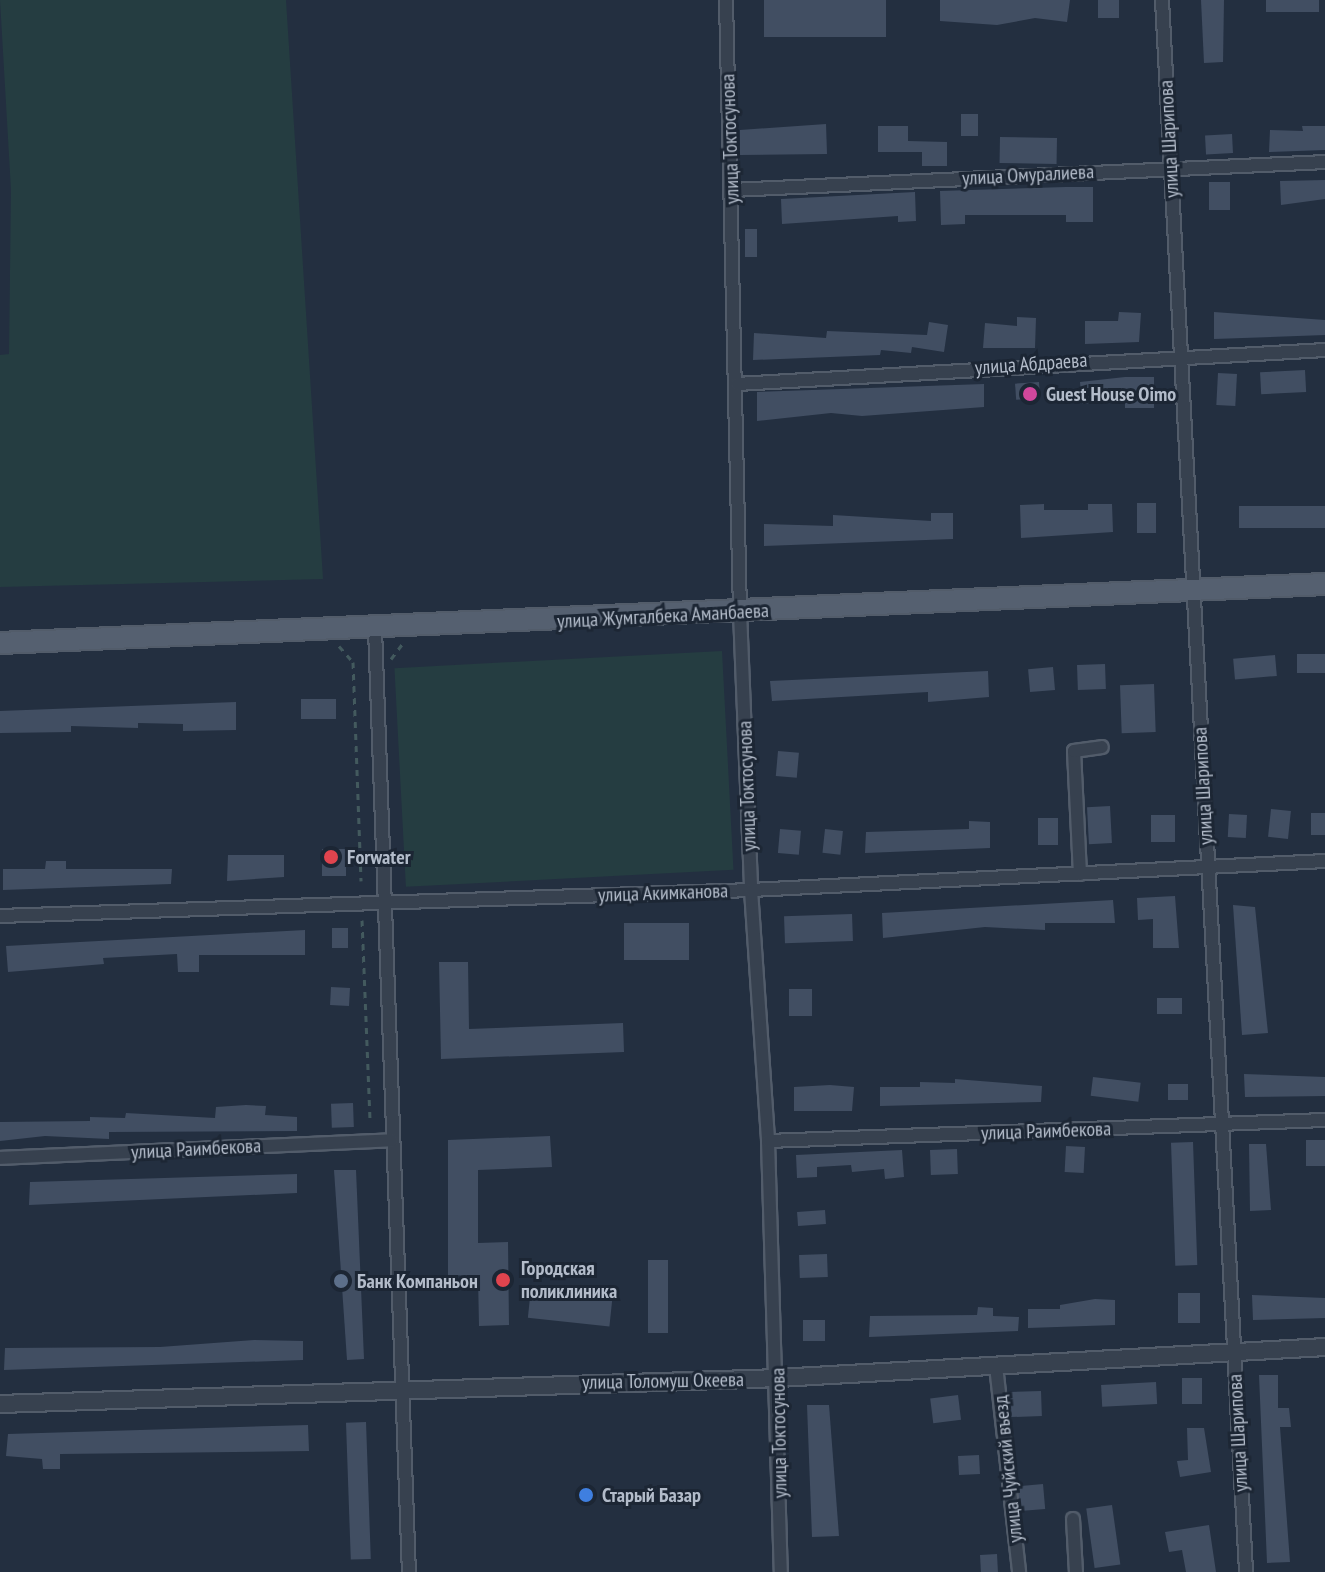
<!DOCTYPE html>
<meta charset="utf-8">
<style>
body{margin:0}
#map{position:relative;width:1325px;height:1572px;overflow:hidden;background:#232f40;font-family:"PT Sans Narrow",sans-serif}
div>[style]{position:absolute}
.green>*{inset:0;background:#253d41;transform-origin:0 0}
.building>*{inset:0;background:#414e62;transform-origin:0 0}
.path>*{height:3px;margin-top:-1.5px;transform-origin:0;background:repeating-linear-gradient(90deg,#435a5e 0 6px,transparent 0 12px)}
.roads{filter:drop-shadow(2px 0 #525c6a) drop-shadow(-2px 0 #525c6a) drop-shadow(0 2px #525c6a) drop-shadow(0 -2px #525c6a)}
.minor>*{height:12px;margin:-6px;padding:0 6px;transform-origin:6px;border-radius:6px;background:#37414f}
.tertiary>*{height:16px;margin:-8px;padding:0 8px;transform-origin:8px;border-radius:8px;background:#37414f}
.primary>*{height:20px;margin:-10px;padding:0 10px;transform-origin:10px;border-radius:10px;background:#556070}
.dots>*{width:22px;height:22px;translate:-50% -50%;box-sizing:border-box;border:4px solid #1c2634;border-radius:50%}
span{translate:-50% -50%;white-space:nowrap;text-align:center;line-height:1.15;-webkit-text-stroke:6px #1c2634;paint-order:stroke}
.street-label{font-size:20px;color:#b3bcca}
.poi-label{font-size:20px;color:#b3bcca;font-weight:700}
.left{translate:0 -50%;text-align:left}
</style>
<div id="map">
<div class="green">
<div style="clip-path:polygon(0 0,286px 0,323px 579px,0 587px,0 355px,9px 354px,11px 190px)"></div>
<div style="left:722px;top:651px;width:219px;height:328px;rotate:87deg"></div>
</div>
<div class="building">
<div style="left:764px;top:0;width:122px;height:37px"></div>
<div style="clip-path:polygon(940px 0,1070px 0,1067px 22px,1035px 18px,997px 25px,940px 21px)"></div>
<div style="left:1098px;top:0;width:21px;height:18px"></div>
<div style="clip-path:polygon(1201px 0,1224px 0,1223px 62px,1204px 63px)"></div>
<div style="left:1266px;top:0;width:53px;height:12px"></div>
<div style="left:961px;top:114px;width:17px;height:22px"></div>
<div style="clip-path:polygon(826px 124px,827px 154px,740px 155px,740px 130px)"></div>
<div style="clip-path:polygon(878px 126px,908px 126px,908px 141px,947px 142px,947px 166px,922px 166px,922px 152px,878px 152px)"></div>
<div style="clip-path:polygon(1302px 126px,1325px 126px,1325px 150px,1269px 152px,1270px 130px,1303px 131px)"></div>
<div style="left:1232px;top:134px;width:19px;height:27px;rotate:87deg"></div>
<div style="left:1000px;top:137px;width:57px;height:26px;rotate:1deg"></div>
<div style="clip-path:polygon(1325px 180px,1325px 199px,1281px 205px,1280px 181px)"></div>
<div style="left:1209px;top:182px;width:21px;height:28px"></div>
<div style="clip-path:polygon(1066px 187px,1093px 187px,1093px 222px,1066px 222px,1066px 215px,965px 215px,965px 224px,941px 225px,940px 191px)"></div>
<div style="clip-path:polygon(915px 192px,916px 221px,898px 222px,898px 216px,782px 224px,781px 199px)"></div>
<div style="left:745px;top:229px;width:12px;height:28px"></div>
<div style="clip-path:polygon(1119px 312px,1141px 313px,1139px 342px,1085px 344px,1085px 321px,1118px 321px)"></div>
<div style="clip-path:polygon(1214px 312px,1325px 320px,1325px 335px,1214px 339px)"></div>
<div style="clip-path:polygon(1017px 317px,1036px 318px,1035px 348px,983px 348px,985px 323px,1017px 326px)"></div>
<div style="clip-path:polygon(929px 322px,948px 325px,944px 352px,912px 347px,911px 353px,881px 350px,880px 355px,753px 360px,754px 333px,826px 338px,827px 331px,927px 335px)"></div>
<div style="left:1305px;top:370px;width:22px;height:45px;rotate:87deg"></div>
<div style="left:1218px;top:373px;width:19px;height:32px;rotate:3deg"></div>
<div style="clip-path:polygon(1125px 377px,1154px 377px,1154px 408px,1125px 408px,1125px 400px,1082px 404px,1080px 382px)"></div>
<div style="left:1039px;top:382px;width:16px;height:24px;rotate:86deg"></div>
<div style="clip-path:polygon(984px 384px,984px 407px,862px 416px,831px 413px,757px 421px,757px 392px)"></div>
<div style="left:1137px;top:503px;width:19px;height:30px"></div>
<div style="clip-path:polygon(1044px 504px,1044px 510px,1088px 510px,1088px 504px,1112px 504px,1113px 532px,1021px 538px,1020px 505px)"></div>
<div style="left:1325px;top:506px;width:22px;height:86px;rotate:90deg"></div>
<div style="clip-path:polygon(931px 513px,953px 513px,953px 539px,764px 546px,764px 524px,833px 526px,833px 515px,931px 521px)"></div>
<div style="left:1325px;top:654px;width:19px;height:28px;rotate:90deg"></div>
<div style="left:1275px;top:655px;width:21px;height:42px;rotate:85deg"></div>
<div style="left:1105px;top:664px;width:25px;height:28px;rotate:88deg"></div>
<div style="left:1053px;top:667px;width:23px;height:25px;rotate:85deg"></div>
<div style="clip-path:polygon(988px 671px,989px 697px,928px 702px,928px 692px,772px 701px,770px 681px)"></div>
<div style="left:1154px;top:684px;width:48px;height:34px;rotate:88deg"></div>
<div style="left:301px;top:699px;width:35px;height:20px"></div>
<div style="clip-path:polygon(236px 702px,236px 730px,183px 731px,183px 724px,138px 723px,138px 728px,71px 726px,71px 732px,0 733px,0 711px)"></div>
<div style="left:778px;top:751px;width:21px;height:25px;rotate:5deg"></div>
<div style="left:1110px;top:806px;width:37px;height:23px;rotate:87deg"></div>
<div style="left:1271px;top:809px;width:20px;height:28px;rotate:6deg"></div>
<div style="left:1311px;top:813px;width:14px;height:22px"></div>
<div style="left:1229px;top:814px;width:18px;height:23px;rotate:3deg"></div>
<div style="left:1151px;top:815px;width:24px;height:27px"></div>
<div style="left:1038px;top:818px;width:20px;height:27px"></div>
<div style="clip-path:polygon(969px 821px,990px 822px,990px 848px,865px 853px,866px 832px,969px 829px)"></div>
<div style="left:780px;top:829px;width:21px;height:24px;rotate:5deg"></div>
<div style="left:825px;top:829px;width:18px;height:24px;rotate:6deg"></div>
<div style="left:322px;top:849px;width:24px;height:27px"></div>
<div style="clip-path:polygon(228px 855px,284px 855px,284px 877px,227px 881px)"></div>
<div style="clip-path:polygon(46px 861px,66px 861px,66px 869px,172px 869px,171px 884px,3px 890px,3px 869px,45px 869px)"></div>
<div style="clip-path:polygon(1175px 896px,1179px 948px,1153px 948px,1153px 919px,1138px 920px,1137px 898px)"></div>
<div style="clip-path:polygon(1113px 900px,1115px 923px,1045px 923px,1045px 930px,985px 927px,883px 938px,882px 913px)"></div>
<div style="clip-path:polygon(1233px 905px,1255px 907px,1268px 1033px,1242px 1035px)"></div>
<div style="left:852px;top:914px;width:27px;height:68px;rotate:88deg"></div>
<div style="left:624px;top:923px;width:65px;height:37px"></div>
<div style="left:332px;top:928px;width:16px;height:20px"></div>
<div style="clip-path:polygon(305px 930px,305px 955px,199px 955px,199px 972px,178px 972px,177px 954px,103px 958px,104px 964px,8px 972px,6px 946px)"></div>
<div style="clip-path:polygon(439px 962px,468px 962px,469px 1029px,623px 1023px,624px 1052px,441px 1059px)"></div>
<div style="left:331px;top:987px;width:19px;height:18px;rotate:3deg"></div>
<div style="left:812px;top:989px;width:27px;height:23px;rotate:90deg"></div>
<div style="left:1157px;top:998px;width:25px;height:16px"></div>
<div style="clip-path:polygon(1244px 1074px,1325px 1077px,1325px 1096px,1245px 1097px)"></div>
<div style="left:1093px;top:1077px;width:48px;height:19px;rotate:7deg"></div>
<div style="clip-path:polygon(955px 1079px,1042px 1086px,1041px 1102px,880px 1106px,880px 1087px,920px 1087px,920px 1082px,955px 1083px)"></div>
<div style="left:1168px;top:1084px;width:20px;height:16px"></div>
<div style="clip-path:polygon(830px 1085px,854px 1087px,852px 1111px,794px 1111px,794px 1087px)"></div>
<div style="left:353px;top:1103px;width:24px;height:22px;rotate:88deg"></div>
<div style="clip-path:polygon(246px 1105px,266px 1106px,265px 1115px,297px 1117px,297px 1131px,109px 1132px,109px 1139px,45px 1136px,0 1141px,0 1122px,90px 1121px,90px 1117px,125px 1118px,126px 1113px,215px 1118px,216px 1107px)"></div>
<div style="clip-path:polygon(550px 1136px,552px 1167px,478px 1170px,478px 1243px,508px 1242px,509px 1325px,479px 1326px,478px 1276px,448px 1275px,448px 1140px)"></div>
<div style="left:1306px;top:1140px;width:19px;height:26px"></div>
<div style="left:1193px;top:1142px;width:123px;height:22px;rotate:88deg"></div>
<div style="clip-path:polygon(1249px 1144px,1266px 1144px,1271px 1210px,1250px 1211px)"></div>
<div style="left:1066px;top:1146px;width:19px;height:26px;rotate:3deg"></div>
<div style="left:957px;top:1149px;width:25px;height:27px;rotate:88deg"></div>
<div style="clip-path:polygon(902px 1150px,904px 1177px,885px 1179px,884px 1169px,852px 1172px,851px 1165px,817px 1167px,817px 1177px,797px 1178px,796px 1155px)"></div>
<div style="clip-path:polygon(334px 1170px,356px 1170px,364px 1359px,347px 1360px)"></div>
<div style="clip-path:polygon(297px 1174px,297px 1193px,29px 1205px,30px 1182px)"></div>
<div style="left:825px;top:1210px;width:14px;height:28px;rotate:86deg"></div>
<div style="left:827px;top:1254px;width:23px;height:28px;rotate:88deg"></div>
<div style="left:648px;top:1260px;width:20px;height:73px"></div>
<div style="left:531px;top:1288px;width:82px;height:30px;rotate:6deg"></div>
<div style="left:1178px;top:1293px;width:22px;height:30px"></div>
<div style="clip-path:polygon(1252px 1295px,1325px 1298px,1325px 1318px,1253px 1320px)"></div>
<div style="clip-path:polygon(1095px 1299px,1115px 1300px,1115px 1325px,1028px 1328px,1028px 1309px,1060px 1309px,1060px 1305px)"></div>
<div style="clip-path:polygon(978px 1307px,993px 1308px,993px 1316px,1019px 1317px,1018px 1331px,869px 1337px,870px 1316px,977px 1315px)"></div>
<div style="left:803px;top:1320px;width:22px;height:21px"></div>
<div style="clip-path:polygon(254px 1340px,303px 1341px,303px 1360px,4px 1370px,5px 1348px,160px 1347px)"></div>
<div style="clip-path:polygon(1259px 1375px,1278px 1375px,1278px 1408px,1289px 1408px,1291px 1427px,1280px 1427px,1290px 1562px,1267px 1563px)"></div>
<div style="left:1182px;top:1378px;width:20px;height:26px"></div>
<div style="left:1156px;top:1382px;width:22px;height:55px;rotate:87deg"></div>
<div style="left:1041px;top:1391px;width:25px;height:31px;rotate:88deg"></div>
<div style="left:958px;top:1395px;width:25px;height:28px;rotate:83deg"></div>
<div style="clip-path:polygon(807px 1405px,829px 1405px,839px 1536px,812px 1537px)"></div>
<div style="left:366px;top:1422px;width:137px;height:20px;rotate:88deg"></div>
<div style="clip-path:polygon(308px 1425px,309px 1451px,60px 1454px,60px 1469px,43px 1469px,42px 1459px,6px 1456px,8px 1434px)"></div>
<div style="clip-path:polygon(1187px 1428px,1204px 1428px,1211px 1472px,1180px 1477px,1177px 1461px,1188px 1460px)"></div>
<div style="left:979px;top:1455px;width:19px;height:21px;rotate:87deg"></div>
<div style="left:1043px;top:1484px;width:25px;height:25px;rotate:85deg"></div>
<div style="left:1112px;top:1505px;width:60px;height:26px;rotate:82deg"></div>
<div style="clip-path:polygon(1209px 1525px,1216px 1572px,1186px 1572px,1182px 1550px,1169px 1552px,1165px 1532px)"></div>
<div style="left:997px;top:1554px;width:18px;height:17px;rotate:87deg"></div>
</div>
<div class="path">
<div style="left:339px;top:646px;width:21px;rotate:49deg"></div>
<div style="left:353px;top:662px;width:219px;rotate:87.9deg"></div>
<div style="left:391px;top:659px;width:20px;rotate:-53deg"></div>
<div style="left:362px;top:920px;width:203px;rotate:87.7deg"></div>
</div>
<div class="roads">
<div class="minor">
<div style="left:726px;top:0;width:612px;rotate:88.69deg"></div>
<div style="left:740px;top:612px;width:278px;rotate:87.7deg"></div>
<div style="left:751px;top:890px;width:252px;rotate:86.1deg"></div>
<div style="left:768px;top:1141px;width:431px;rotate:88.3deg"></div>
<div style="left:1162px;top:0;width:1574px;rotate:86.94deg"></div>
<div style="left:732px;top:190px;width:594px;rotate:-2.7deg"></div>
<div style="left:737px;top:384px;width:589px;rotate:-3.31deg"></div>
<div style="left:375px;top:629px;width:944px;rotate:87.94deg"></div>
<div style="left:1080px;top:874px;width:123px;rotate:-92.8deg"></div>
<div style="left:1074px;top:751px;width:28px;rotate:-8deg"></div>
<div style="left:0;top:916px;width:751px;rotate:-1.98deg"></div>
<div style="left:751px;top:890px;width:575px;rotate:-2.89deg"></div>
<div style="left:768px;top:1141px;width:557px;rotate:-2.16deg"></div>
<div style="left:0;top:1158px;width:392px;rotate:-2.6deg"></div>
<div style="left:996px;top:1366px;width:207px;rotate:83.6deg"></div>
<div style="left:1073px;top:1519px;width:53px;rotate:86.8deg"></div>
</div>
<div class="tertiary">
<div style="left:0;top:1404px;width:778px;rotate:-1.91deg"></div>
<div style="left:778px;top:1378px;width:548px;rotate:-3.24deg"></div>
</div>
<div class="primary">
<div style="left:0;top:643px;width:1326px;rotate:-2.55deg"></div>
</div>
</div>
<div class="dots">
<div style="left:1030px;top:394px;background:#d1479c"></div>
<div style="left:331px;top:857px;background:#e0444e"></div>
<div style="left:503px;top:1280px;background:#e0444e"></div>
<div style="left:341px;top:1281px;background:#5c6f8a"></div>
<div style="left:586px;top:1495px;background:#3f7fe0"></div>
</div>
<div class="street-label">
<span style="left:730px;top:139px;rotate:-92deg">улица Токтосунова</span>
<span style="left:1169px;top:139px;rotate:-93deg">улица Шарипова</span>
<span style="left:1028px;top:175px;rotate:-3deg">улица Омуралиева</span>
<span style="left:1031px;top:364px;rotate:-4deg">улица Абдраева</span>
<span style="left:663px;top:616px;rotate:-3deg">улица Жумгалбека Аманбаева</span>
<span style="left:747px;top:786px;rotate:-92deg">улица Токтосунова</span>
<span style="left:1203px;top:786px;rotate:-93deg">улица Шарипова</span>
<span style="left:663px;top:893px;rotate:-2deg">улица Акимканова</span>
<span style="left:1046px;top:1131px;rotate:-2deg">улица Раимбекова</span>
<span style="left:196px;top:1149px;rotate:-3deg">улица Раимбекова</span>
<span style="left:663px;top:1381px;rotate:-1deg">улица Толомуш Океева</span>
<span style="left:779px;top:1433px;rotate:-91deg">улица Токтосунова</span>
<span style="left:1238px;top:1433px;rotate:-93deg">улица Шарипова</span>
<span style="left:1008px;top:1469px;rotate:-96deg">улица Чуйский въезд</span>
</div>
<div class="poi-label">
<span class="left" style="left:1046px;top:394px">Guest House Oimo</span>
<span class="left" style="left:347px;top:857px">Forwater</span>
<span class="left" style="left:521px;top:1280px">Городская<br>поликлиника</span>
<span class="left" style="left:357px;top:1281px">Банк Компаньон</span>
<span class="left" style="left:602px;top:1495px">Старый Базар</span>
</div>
</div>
